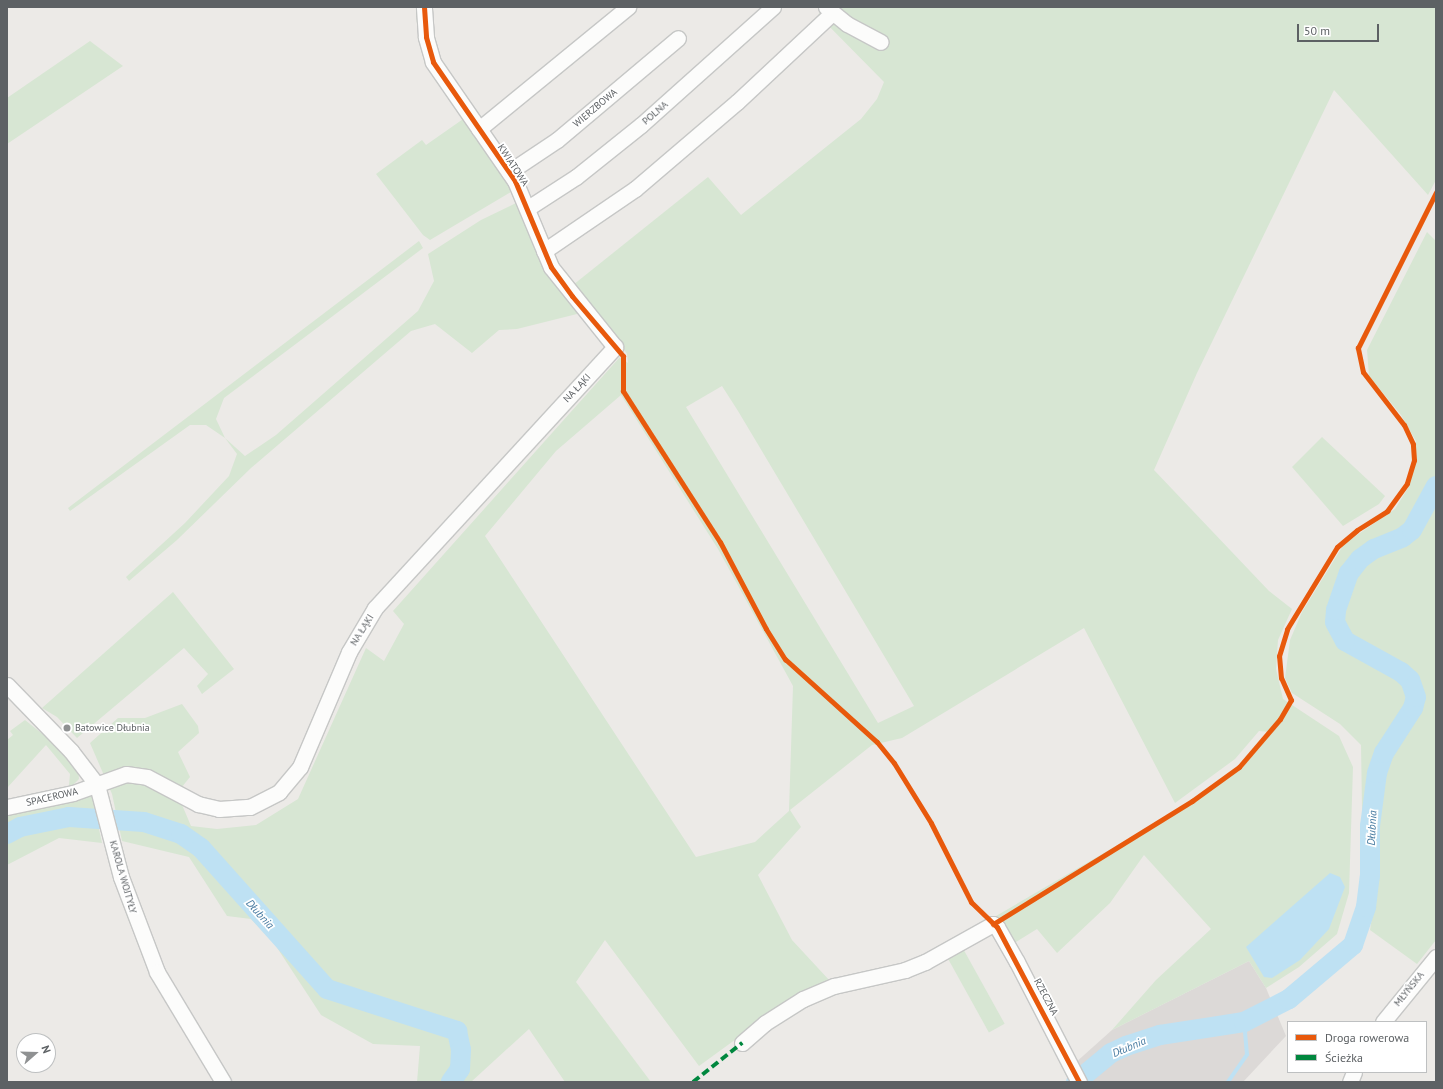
<!DOCTYPE html>
<meta charset="utf-8">
<style>
body{margin:0}
#map{position:relative;width:1443px;height:1089px;overflow:hidden;background:#eceae7;font-family:"PT Sans",sans-serif}
div>[style]{position:absolute}
.industrial>*{inset:0;background:#dcd9d7}
.green>*{inset:0;background:#d7e6d3;transform-origin:0 0}
.water>*{inset:0;background:#bee1f3}
.stream>*{height:3.5px;margin:-1.75px;padding:0 1.75px;transform-origin:1.75px;border-radius:1.75px;background:#bee1f3}
.river>*{height:20px;margin:-10px;padding:0 10px;transform-origin:10px;border-radius:10px;background:#bee1f3}
.roads{filter:drop-shadow(1px 0 #c6c7c6) drop-shadow(-1px 0 #c6c7c6) drop-shadow(0 1px #c6c7c6) drop-shadow(0 -1px #c6c7c6)}
.minor>*{height:15px;margin:-7.5px;padding:0 7.5px;transform-origin:7.5px;border-radius:7.5px;background:#fcfcfb}
.quiet>*{height:4px;margin-top:-2px;transform-origin:0;background:repeating-linear-gradient(90deg,#00873e 0 8px,transparent 0 12px)}
.cycleway>*{height:5px;margin:-2.5px;padding:0 2.5px;transform-origin:2.5px;border-radius:2.5px;background:#e8590c}
.dots>*{width:11px;height:11px;translate:-50% -50%;box-sizing:border-box;border:2px solid #fff;border-radius:50%}
span{translate:-50% -50%;white-space:nowrap;text-align:center;line-height:1.15;-webkit-text-stroke:3.5px #fff;paint-order:stroke}
.street-label{font-size:10px;color:#5d6164}
.poi-label{font-size:10px;color:#5d6164}
.left{translate:0 -50%;text-align:left}
.water-label{font-size:11px;color:#467aa0;font-style:italic}
.frame{position:absolute;inset:0;border:8px solid #5d6164;pointer-events:none}
.legend{position:absolute;left:1287px;top:1021px;width:140px;height:52px;box-sizing:border-box;background:#fff;border:1px solid #bec0c1;margin:0;padding:5px 7px;list-style:none;font-size:12px;color:#5d6164}
.legend li{display:flex;align-items:center;gap:8px;height:20px}
.legend b{width:20px;border:1px solid #bec0c1}
.north{position:absolute;left:16px;top:1033px;width:40px;height:40px;box-sizing:border-box;background:#fff;border:1px solid #bec0c1;border-radius:50%;rotate:70deg;font-size:11px;font-weight:700;line-height:16px;text-align:center;color:#5d6164}
.north::after{content:'';display:block;margin:auto;width:14px;height:18px;background:#8f9192;clip-path:polygon(50% 0,100% 100%,50% 72%,0 100%)}
.scale{position:absolute;left:1297px;top:24px;width:82px;height:18px;box-sizing:border-box;border:2px solid #5d6164;border-top:0;padding-left:5px;font-size:12px;line-height:14px;white-space:nowrap;color:#5d6164;-webkit-text-stroke:3px #fff;paint-order:stroke}
</style>
<div id="map">
<div class="industrial">
<div style="clip-path:polygon(1249px 961px,1266px 988px,1286px 1036px,1243px 1082px,1083px 1082px,1074px 1064px,1112px 1030px)"></div>
</div>
<div class="green">
<div style="clip-path:polygon(evenodd,825px 7px,1436px 7px,1436px 180px,1428px 195px,1334px 90px,1197px 373px,1154px 470px,1269px 591px,1292px 609px,1278px 640px,1276px 669px,1283px 699px,1339px 736px,1353px 767px,1349px 893px,1337px 934px,1299px 967px,1266px 988px,1249px 961px,1112px 1030px,1156px 980px,1211px 929px,1144px 855px,1110px 903px,1057px 953px,1037px 929px,1011px 945px,996px 916px,1193px 801px,1238px 768px,1270px 732px,1259px 731px,1235px 759px,1175px 803px,1084px 628px,902px 738px,872px 745px,790px 810px,801px 827px,758px 875px,792px 940px,830px 981px,779px 1008px,699px 1066px,605px 940px,576px 982px,651px 1082px,565px 1082px,529px 1029px,471px 1082px,417px 1082px,420px 1046px,373px 1044px,321px 1015px,274px 943px,251px 919px,227px 916px,189px 857px,122px 841px,112px 794px,90px 743px,118px 718px,145px 718px,182px 704px,198px 726px,199px 733px,178px 752px,190px 777px,177px 793px,191px 826px,217px 829px,256px 825px,298px 799px,366px 648px,384px 661px,404px 624px,393px 611px,620px 357px,628px 363px,627px 354px,615px 336px,573px 285px,708px 177px,741px 215px,861px 119px,877px 99px,884px 82px,818px 15px,825px 7px,722px 386px,738px 411px,914px 706px,878px 723px,686px 407px,722px 386px,825px 7px,621px 395px,718px 549px,793px 686px,789px 811px,755px 842px,696px 857px,485px 536px,556px 451px,621px 395px)"></div>
<div style="clip-path:polygon(90px 41px,123px 66px,7px 144px,7px 98px)"></div>
<div style="clip-path:polygon(466px 117px,516px 189px,430px 240px,423px 235px,376px 174px,422px 140px,426px 145px)"></div>
<div style="clip-path:polygon(516px 203px,546px 268px,581px 313px,517px 329px,499px 330px,472px 353px,435px 324px,411px 331px,251px 468px,177px 540px,129px 581px,126px 577px,185px 523px,229px 476px,237px 454px,225px 438px,206px 425px,190px 425px,70px 511px,68px 508px,419px 241px,423px 248px,224px 398px,216px 419px,225px 438px,245px 456px,276px 435px,418px 311px,434px 281px,428px 254px,481px 220px)"></div>
<div style="clip-path:polygon(1427px 232px,1436px 241px,1436px 940px,1417px 964px,1370px 930px,1379px 872px,1363px 872px,1361px 745px,1340px 724px,1292px 693px,1285px 678px,1290px 640px,1302px 612px,1344px 544px,1395px 509px,1408px 488px,1416px 460px,1416px 441px,1401px 415px,1369px 376px,1367px 350px)"></div>
<div style="clip-path:polygon(1322px 437px,1385px 496px,1379px 504px,1343px 526px,1292px 467px)"></div>
<div style="clip-path:polygon(173px 592px,234px 669px,202px 694px,197px 686px,208px 674px,184px 648px,77px 738px,57px 717px,42px 708px)"></div>
<div style="clip-path:polygon(25px 720px,50px 740px,78px 769px,79px 779px,72px 786px,69px 785px,70px 774px,46px 745px,7px 788px,7px 740px,13px 735px,10px 731px)"></div>
<div style="clip-path:polygon(77px 796px,92px 797px,102px 843px,59px 838px,7px 865px,7px 813px)"></div>
<div style="left:961px;top:945px;width:90px;height:18px;rotate:61deg"></div>
</div>
<div class="water">
<div style="clip-path:polygon(1330px 873px,1340px 877px,1345px 887px,1329px 929px,1300px 960px,1272px 978px,1264px 977px,1246px 947px)"></div>
</div>
<div class="stream">
<div style="left:1228px;top:1082px;width:33px;rotate:-55deg"></div>
<div style="left:1247px;top:1055px;width:33px;rotate:-95deg"></div>
</div>
<div class="river">
<div style="left:7px;top:834px;width:15px;rotate:-28deg"></div>
<div style="left:20px;top:827px;width:50px;rotate:-11.5deg"></div>
<div style="left:69px;top:817px;width:75px;rotate:3.8deg"></div>
<div style="left:144px;top:822px;width:39px;rotate:18deg"></div>
<div style="left:181px;top:834px;width:24px;rotate:35deg"></div>
<div style="left:201px;top:848px;width:189px;rotate:48.2deg"></div>
<div style="left:327px;top:989px;width:137px;rotate:17.9deg"></div>
<div style="left:457px;top:1031px;width:19px;rotate:78deg"></div>
<div style="left:461px;top:1050px;width:19px;rotate:93deg"></div>
<div style="left:460px;top:1069px;width:16px;rotate:125deg"></div>
<div style="left:1076px;top:1082px;width:45px;rotate:-39.6deg"></div>
<div style="left:1111px;top:1053px;width:17px;rotate:-25deg"></div>
<div style="left:1126px;top:1046px;width:36px;rotate:-18deg"></div>
<div style="left:1160px;top:1035px;width:85px;rotate:-8.8deg"></div>
<div style="left:1244px;top:1022px;width:51px;rotate:-27.1deg"></div>
<div style="left:1289px;top:999px;width:84px;rotate:-40.2deg"></div>
<div style="left:1353px;top:945px;width:40px;rotate:-71.1deg"></div>
<div style="left:1366px;top:907px;width:31px;rotate:-83deg"></div>
<div style="left:1370px;top:876px;width:50px;rotate:-90deg"></div>
<div style="left:1370px;top:826px;width:53px;rotate:-82.5deg"></div>
<div style="left:1377px;top:773px;width:21px;rotate:-71deg"></div>
<div style="left:1384px;top:753px;width:54px;rotate:-57.2deg"></div>
<div style="left:1413px;top:708px;width:11px;rotate:-75deg"></div>
<div style="left:1416px;top:697px;width:18px;rotate:-109deg"></div>
<div style="left:1410px;top:680px;width:12px;rotate:-138deg"></div>
<div style="left:1401px;top:672px;width:64px;rotate:-151deg"></div>
<div style="left:1345px;top:641px;width:21px;rotate:-118deg"></div>
<div style="left:1335px;top:622px;width:12px;rotate:-85deg"></div>
<div style="left:1336px;top:610px;width:39px;rotate:-71deg"></div>
<div style="left:1349px;top:573px;width:18px;rotate:-52deg"></div>
<div style="left:1360px;top:559px;width:17px;rotate:-36deg"></div>
<div style="left:1374px;top:549px;width:31px;rotate:-22deg"></div>
<div style="left:1403px;top:537px;width:11px;rotate:-38deg"></div>
<div style="left:1412px;top:530px;width:50px;rotate:-61.4deg"></div>
</div>
<div class="roads">
<div class="minor">
<div style="left:826px;top:7px;width:27px;rotate:39deg"></div>
<div style="left:847px;top:24px;width:38px;rotate:28deg"></div>
<div style="left:479px;top:129px;width:193px;rotate:-39.3deg"></div>
<div style="left:509px;top:172px;width:58px;rotate:-33.7deg"></div>
<div style="left:557px;top:140px;width:158px;rotate:-40.1deg"></div>
<div style="left:528px;top:208px;width:57px;rotate:-32.9deg"></div>
<div style="left:576px;top:177px;width:83px;rotate:-38.7deg"></div>
<div style="left:641px;top:125px;width:177px;rotate:-41.8deg"></div>
<div style="left:544px;top:251px;width:110px;rotate:-34.3deg"></div>
<div style="left:635px;top:189px;width:134px;rotate:-40.5deg"></div>
<div style="left:737px;top:102px;width:130px;rotate:-43.1deg"></div>
<div style="left:7px;top:685px;width:92px;rotate:45.9deg"></div>
<div style="left:71px;top:751px;width:43px;rotate:52.6deg"></div>
<div style="left:97px;top:785px;width:95px;rotate:75.4deg"></div>
<div style="left:121px;top:877px;width:102px;rotate:69.2deg"></div>
<div style="left:157px;top:972px;width:128px;rotate:59deg"></div>
<div style="left:7px;top:807px;width:67px;rotate:-12deg"></div>
<div style="left:73px;top:793px;width:56px;rotate:-19.7deg"></div>
<div style="left:126px;top:774px;width:21px;rotate:8deg"></div>
<div style="left:147px;top:777px;width:58px;rotate:27.9deg"></div>
<div style="left:198px;top:804px;width:22px;rotate:13deg"></div>
<div style="left:219px;top:809px;width:31px;rotate:-4deg"></div>
<div style="left:250px;top:807px;width:33px;rotate:-27deg"></div>
<div style="left:279px;top:792px;width:33px;rotate:-50deg"></div>
<div style="left:300px;top:767px;width:125px;rotate:-66.9deg"></div>
<div style="left:349px;top:652px;width:51px;rotate:-59.4deg"></div>
<div style="left:375px;top:608px;width:355px;rotate:-47.4deg"></div>
<div style="left:615px;top:347px;width:102px;rotate:-128.7deg"></div>
<div style="left:551px;top:267px;width:93px;rotate:-112.7deg"></div>
<div style="left:515px;top:181px;width:145px;rotate:-124.6deg"></div>
<div style="left:433px;top:62px;width:26px;rotate:-106deg"></div>
<div style="left:426px;top:37px;width:30px;rotate:-94deg"></div>
<div style="left:1383px;top:1022px;width:84px;rotate:-50.8deg"></div>
<div style="left:742px;top:1043px;width:30px;rotate:-41deg"></div>
<div style="left:765px;top:1023px;width:45px;rotate:-32.3deg"></div>
<div style="left:803px;top:999px;width:34px;rotate:-23deg"></div>
<div style="left:834px;top:986px;width:73px;rotate:-12.7deg"></div>
<div style="left:905px;top:970px;width:22px;rotate:-22deg"></div>
<div style="left:925px;top:962px;width:78px;rotate:-29.2deg"></div>
<div style="left:993px;top:924px;width:5px;rotate:37deg"></div>
<div style="left:997px;top:927px;width:40px;rotate:60.3deg"></div>
<div style="left:1017px;top:962px;width:135px;rotate:62.7deg"></div>
<div style="left:1350px;top:1082px;width:11px;rotate:-68deg"></div>
</div>
</div>
<div class="quiet">
<div style="left:693px;top:1082px;width:63px;rotate:-38.5deg"></div>
</div>
<div class="cycleway">
<div style="left:424px;top:7px;width:30px;rotate:86deg"></div>
<div style="left:426px;top:37px;width:26px;rotate:74deg"></div>
<div style="left:433px;top:62px;width:145px;rotate:55.4deg"></div>
<div style="left:515px;top:181px;width:93px;rotate:67.3deg"></div>
<div style="left:551px;top:267px;width:36px;rotate:54deg"></div>
<div style="left:572px;top:296px;width:79px;rotate:49.6deg"></div>
<div style="left:623px;top:356px;width:35px;rotate:90deg"></div>
<div style="left:623px;top:391px;width:179px;rotate:57.3deg"></div>
<div style="left:720px;top:542px;width:98px;rotate:62.1deg"></div>
<div style="left:766px;top:629px;width:36px;rotate:58deg"></div>
<div style="left:785px;top:659px;width:124px;rotate:42.1deg"></div>
<div style="left:877px;top:742px;width:27px;rotate:51deg"></div>
<div style="left:894px;top:763px;width:70px;rotate:58.3deg"></div>
<div style="left:931px;top:823px;width:89px;rotate:63.1deg"></div>
<div style="left:971px;top:902px;width:36px;rotate:44deg"></div>
<div style="left:997px;top:927px;width:175px;rotate:62.1deg"></div>
<div style="left:993px;top:924px;width:234px;rotate:-31.7deg"></div>
<div style="left:1192px;top:801px;width:58px;rotate:-35.9deg"></div>
<div style="left:1239px;top:767px;width:63px;rotate:-49.5deg"></div>
<div style="left:1280px;top:719px;width:22px;rotate:-60deg"></div>
<div style="left:1291px;top:700px;width:24px;rotate:-114deg"></div>
<div style="left:1281px;top:678px;width:22px;rotate:-95deg"></div>
<div style="left:1279px;top:656px;width:28px;rotate:-73deg"></div>
<div style="left:1287px;top:629px;width:96px;rotate:-58.6deg"></div>
<div style="left:1337px;top:547px;width:26px;rotate:-40deg"></div>
<div style="left:1357px;top:530px;width:36px;rotate:-32deg"></div>
<div style="left:1387px;top:511px;width:34px;rotate:-54deg"></div>
<div style="left:1407px;top:483px;width:24px;rotate:-73deg"></div>
<div style="left:1414px;top:460px;width:16px;rotate:-94deg"></div>
<div style="left:1413px;top:444px;width:21px;rotate:-115deg"></div>
<div style="left:1404px;top:425px;width:67px;rotate:-127.7deg"></div>
<div style="left:1363px;top:372px;width:25px;rotate:-102deg"></div>
<div style="left:1358px;top:348px;width:174px;rotate:-63.4deg"></div>
</div>
<div class="dots">
<div style="left:67px;top:728px;background:#8f9192"></div>
</div>
<div class="street-label">
<span style="left:595px;top:108px;rotate:-40deg">WIERZBOWA</span>
<span style="left:655px;top:113px;rotate:-41deg">POLNA</span>
<span style="left:513px;top:165px;rotate:57deg">KWIATOWA</span>
<span style="left:577px;top:388px;rotate:-47deg">NA ŁĄKI</span>
<span style="left:362px;top:630px;rotate:-58deg">NA ŁĄKI</span>
<span style="left:52px;top:797px;rotate:-13deg">SPACEROWA</span>
<span style="left:123px;top:877px;rotate:74deg">KAROLA WOJTYŁY</span>
<span style="left:1409px;top:989px;rotate:-51deg">MŁYŃSKA</span>
<span style="left:1046px;top:997px;rotate:62deg">RZECZNA</span>
</div>
<div class="poi-label">
<span class="left" style="left:75px;top:728px">Batowice Dłubnia</span>
</div>
<div class="water-label">
<span style="left:1372px;top:828px;rotate:-87deg">Dłubnia</span>
<span style="left:260px;top:914px;rotate:48deg">Dłubnia</span>
<span style="left:1129px;top:1047px;rotate:-23deg">Dłubnia</span>
</div>
<div class="frame"></div>
<ul class="legend">
<li><b style="height:5px;background:#e8590c"></b>Droga rowerowa</li>
<li><b style="height:5px;background:#00873e"></b>Ścieżka</li>
</ul>
<div class="north">N</div>
<div class="scale">50 m</div>
</div>
